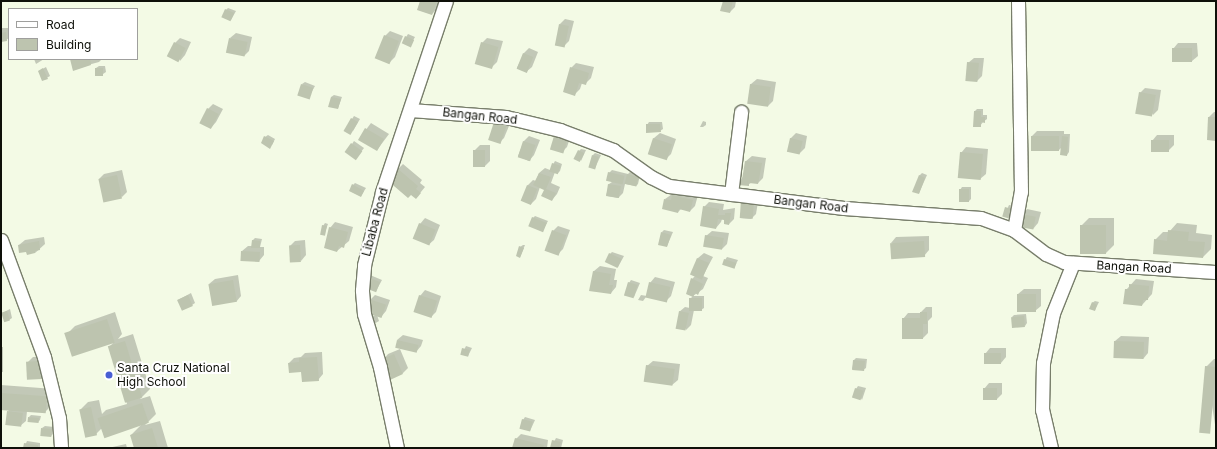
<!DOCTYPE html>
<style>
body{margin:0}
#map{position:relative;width:1217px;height:449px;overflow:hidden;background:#f3fae5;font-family:Inter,sans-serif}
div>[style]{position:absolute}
.shadow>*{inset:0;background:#0003;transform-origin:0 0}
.building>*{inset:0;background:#bdc4af;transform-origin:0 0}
.roads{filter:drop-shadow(1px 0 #787e6b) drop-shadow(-1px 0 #787e6b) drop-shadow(0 1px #787e6b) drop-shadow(0 -1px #787e6b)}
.minor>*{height:13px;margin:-6.5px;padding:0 6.5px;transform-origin:6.5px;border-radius:6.5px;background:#fff}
.dots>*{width:11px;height:11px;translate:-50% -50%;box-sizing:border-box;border:2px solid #fff;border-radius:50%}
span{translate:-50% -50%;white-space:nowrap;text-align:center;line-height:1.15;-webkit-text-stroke:4px #fff;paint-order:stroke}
.street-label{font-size:12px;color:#0e1009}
.poi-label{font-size:12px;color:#0e1009}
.left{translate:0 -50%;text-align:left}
.frame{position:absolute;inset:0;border:2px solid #0e1009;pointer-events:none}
.legend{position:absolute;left:8px;top:8px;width:130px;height:52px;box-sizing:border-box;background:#fff;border:1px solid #9f9f9d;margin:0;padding:5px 7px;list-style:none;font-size:12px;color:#0e1009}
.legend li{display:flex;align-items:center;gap:8px;height:20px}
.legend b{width:20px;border:1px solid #9f9f9d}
</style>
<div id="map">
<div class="shadow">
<div style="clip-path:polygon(421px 1px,440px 1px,437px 9px,432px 14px)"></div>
<div style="clip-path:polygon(724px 1px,736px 1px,735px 7px,730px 12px)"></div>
<div style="clip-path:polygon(228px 8px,236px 11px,231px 20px,226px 10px)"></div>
<div style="clip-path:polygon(565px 19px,574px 21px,569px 41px,564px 46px,560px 24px)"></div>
<div style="clip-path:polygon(1px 28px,9px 28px,9px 38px,6px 40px,1px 41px)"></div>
<div style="clip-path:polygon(390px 31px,403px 36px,395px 57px,390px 62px,385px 36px)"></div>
<div style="clip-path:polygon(236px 33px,252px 37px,249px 51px,244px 56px,230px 38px)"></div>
<div style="clip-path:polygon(408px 34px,415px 37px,410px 46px,403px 42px)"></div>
<div style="clip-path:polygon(180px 38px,191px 42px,185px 55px,180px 61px,175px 43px)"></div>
<div style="clip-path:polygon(487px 38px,503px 41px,497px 62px,492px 67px,482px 43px)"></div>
<div style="clip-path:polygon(1178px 43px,1197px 43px,1198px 56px,1192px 61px,1173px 49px)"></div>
<div style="clip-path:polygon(529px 48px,538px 52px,532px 67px,526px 72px,517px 68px,524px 53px)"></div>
<div style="clip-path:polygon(974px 58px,984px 58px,982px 76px,977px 81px,968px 63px)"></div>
<div style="clip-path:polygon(34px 59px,44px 59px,36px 64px)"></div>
<div style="clip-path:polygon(71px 59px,102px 59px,99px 62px,73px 69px)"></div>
<div style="clip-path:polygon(576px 63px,594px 67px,591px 78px,585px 84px,582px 83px,580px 89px,575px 94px,571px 68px)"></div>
<div style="clip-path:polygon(99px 66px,105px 66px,106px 72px,103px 74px,96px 68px)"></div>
<div style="clip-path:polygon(46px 67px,50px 76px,43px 80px,39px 71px)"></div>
<div style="clip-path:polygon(757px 79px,776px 82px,773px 101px,768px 106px,748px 103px,751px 84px)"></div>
<div style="clip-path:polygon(305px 82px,315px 86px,308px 98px,302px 84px)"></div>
<div style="clip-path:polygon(1145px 88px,1161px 90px,1158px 110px,1153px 115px,1140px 93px)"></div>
<div style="clip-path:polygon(334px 95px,342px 97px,338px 108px,331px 97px)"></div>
<div style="clip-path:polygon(213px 104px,223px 109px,216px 122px,211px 128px,208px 109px)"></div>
<div style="clip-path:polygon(977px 109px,983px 109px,983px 115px,987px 115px,987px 119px,983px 122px,980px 126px,975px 111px)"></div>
<div style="clip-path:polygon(1214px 112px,1216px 112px,1216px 140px,1208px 139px,1209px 117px)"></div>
<div style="clip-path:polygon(354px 116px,360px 119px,353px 131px,352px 119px)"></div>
<div style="clip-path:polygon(511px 121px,504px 138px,499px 143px,495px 122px)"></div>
<div style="clip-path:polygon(703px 121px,706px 122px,706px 125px,703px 127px,700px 127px)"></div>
<div style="clip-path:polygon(649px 122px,662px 122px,663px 129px,660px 131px,647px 125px)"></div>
<div style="clip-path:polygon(371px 123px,389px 134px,377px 150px,359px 139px)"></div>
<div style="clip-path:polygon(560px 131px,571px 135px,567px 147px,561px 153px,555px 137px)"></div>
<div style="clip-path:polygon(1037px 131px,1064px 131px,1064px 134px,1070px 134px,1069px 152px,1067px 155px,1062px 147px,1058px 151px,1032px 136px)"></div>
<div style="clip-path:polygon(660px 133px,676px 139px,671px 154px,666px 159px,649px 154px,654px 138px)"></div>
<div style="clip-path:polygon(796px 133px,807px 136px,805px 148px,799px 154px,790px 139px)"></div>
<div style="clip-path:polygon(268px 135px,275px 139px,272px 145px,265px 137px)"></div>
<div style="clip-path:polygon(1157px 135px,1174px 135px,1174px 145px,1168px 151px,1152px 141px)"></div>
<div style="clip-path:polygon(529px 136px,540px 140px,534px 155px,529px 161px,518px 156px,524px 141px)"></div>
<div style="clip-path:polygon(354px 141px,364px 148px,358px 156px,352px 144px)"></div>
<div style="clip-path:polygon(480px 145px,490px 145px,490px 161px,485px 166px,474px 151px)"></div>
<div style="clip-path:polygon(966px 147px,988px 149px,986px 174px,980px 179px,961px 153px)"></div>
<div style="clip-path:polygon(581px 149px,586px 150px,581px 161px,579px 151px)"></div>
<div style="clip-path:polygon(595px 153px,601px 155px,595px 168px,593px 155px)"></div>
<div style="clip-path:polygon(752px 156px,766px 158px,763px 178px,758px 183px,752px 182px,748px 185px,740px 180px,744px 176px,746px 161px)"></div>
<div style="clip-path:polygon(555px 161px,562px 164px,560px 171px,558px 173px,555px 172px,551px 183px,560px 187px,557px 194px,552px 200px,545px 189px,540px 187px,536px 199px,531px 204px,522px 200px,528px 185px,533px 180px,536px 181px,539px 173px,545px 168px,550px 170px)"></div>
<div style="clip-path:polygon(403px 164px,422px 180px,420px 183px,425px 187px,416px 198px,398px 169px)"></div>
<div style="clip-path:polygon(122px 170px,127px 192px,122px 197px,99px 179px,104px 174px)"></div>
<div style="clip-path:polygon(612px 170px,628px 174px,630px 172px,640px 175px,638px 184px,636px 186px,625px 184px,623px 193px,618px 198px,606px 196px,609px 184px,612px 182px,609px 173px)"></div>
<div style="clip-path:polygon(922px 173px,927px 175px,919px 193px,919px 176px)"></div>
<div style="clip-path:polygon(355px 183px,366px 188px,361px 196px,353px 185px)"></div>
<div style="clip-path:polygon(962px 187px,971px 187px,971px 199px,969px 201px,960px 201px,960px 190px)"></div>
<div style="clip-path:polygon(678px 190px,698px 195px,695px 206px,690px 211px,681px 209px,678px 212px,665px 199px)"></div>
<div style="clip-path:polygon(759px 196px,756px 214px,751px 219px,740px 218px)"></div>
<div style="clip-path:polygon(709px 202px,724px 204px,723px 210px,735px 208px,734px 219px,729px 224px,725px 219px,722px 219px,721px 222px,716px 228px,704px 207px)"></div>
<div style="clip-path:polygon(1009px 205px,1014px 206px,1009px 217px,1004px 216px)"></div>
<div style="clip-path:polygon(1027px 209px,1041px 212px,1038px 223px,1033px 229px,1022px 215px)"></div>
<div style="clip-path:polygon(535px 216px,548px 221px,543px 230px,533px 218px)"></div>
<div style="clip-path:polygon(425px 218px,440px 225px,434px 240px,428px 245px,420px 224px)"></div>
<div style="clip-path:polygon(1089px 218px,1114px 218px,1114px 245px,1106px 253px,1082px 254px,1081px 226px)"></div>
<div style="clip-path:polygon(335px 222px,353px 227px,349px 241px,337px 251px,330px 228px)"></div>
<div style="clip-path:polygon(325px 223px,328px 224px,324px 235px,323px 226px)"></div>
<div style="clip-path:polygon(1177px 223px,1197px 225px,1196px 233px,1212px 235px,1211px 249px,1203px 257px,1155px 240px,1163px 232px,1169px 232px)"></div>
<div style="clip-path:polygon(558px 226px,570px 230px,563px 249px,558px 254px,553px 231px)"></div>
<div style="clip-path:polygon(664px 230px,673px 232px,667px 246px,662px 232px)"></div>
<div style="clip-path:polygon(712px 231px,729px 233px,727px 244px,722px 249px,706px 236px)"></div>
<div style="clip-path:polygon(929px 236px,929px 250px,924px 256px,891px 243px,896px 237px)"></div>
<div style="clip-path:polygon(44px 237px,45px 244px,35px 253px,19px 245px,25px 240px)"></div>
<div style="clip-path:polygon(255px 238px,262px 239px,260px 247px,264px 247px,264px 255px,259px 261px,242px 251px,248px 246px,252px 246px,253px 240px)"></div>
<div style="clip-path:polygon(305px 240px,306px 255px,301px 261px,290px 246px,295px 241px)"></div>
<div style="clip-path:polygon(523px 245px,525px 245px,520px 257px,520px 247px)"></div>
<div style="clip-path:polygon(612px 252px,624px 256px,618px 267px,610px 254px)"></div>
<div style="clip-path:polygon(704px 253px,713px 257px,703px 276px,708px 278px,703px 289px,693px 296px,692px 279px,695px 276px,691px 274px,698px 258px)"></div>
<div style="clip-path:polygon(727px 257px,738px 260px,734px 268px,725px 260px)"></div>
<div style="clip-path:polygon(600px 266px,616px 269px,614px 280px,617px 280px,616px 287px,611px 293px,591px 290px,594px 271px)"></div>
<div style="clip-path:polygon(238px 275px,241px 296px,236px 302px,209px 284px,215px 279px)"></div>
<div style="clip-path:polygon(370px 275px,382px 280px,376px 291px,364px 286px)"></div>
<div style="clip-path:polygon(655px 277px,675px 282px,671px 296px,666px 301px,646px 297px,643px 301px,638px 300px,641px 295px,647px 296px,650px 283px)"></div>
<div style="clip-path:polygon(1136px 279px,1154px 281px,1152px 294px,1142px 305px,1126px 290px)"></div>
<div style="clip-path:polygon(631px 280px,640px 283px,634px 297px,629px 283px)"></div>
<div style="clip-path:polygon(1024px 289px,1041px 289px,1041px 306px,1035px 311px,1018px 294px)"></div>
<div style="clip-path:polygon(425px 290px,441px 296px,436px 312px,431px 317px,420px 296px)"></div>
<div style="clip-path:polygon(191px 293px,195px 303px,192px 305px,178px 300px)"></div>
<div style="clip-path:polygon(375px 295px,390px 300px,386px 311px,381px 317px,377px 315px,379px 321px,369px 327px,369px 317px,376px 315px,370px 300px)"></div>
<div style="clip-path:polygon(693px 296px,704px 296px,704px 308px,701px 310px,694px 310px,691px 325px,686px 330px,679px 312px,685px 307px,690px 308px,690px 299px)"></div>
<div style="clip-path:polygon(1095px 301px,1099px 302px,1095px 310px,1092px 303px)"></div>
<div style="clip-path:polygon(926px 307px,932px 307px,932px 317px,928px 321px,928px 333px,923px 338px,903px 319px,908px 313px,920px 313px)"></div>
<div style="clip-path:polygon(10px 309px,12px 318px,9px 320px,2px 313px)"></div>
<div style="clip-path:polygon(115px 312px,122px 334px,118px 339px,133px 334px,150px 389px,140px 399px,150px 396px,156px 414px,145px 425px,160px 421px,168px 448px,135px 448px,131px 435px,142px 424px,101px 429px,96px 434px,80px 410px,88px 402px,99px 400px,102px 414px,106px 410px,127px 404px,109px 347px,114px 342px,67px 334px,75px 326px)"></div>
<div style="clip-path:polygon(1026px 314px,1027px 323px,1025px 326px,1012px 317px,1014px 315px)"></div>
<div style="clip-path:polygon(403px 335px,423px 340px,421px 346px,416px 352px,397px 340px)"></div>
<div style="clip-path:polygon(1121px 336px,1149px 337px,1148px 353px,1143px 359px,1115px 341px)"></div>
<div style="clip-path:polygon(466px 346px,472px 348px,468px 356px,462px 354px)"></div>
<div style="left:1px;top:347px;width:2px;height:25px"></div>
<div style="clip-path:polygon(990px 348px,1006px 348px,1006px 357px,1001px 363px,985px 354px)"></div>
<div style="clip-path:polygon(400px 349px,408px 368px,403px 373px,392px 378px,383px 360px,388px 354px)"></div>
<div style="clip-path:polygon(322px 352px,323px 374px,318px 380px,289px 363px,294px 358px,301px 357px,305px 353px)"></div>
<div style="clip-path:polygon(46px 356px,47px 373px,42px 378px,27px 363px,33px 357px)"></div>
<div style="clip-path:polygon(856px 358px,867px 359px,866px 368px,863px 370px,852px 369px,854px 360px)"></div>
<div style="clip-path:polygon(1214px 359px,1216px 359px,1216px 431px,1206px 367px)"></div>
<div style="clip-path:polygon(653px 361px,680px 364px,678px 380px,672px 385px,647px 366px)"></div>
<div style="clip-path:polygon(989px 383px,1002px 383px,1002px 394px,997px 399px,984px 389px)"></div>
<div style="clip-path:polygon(1px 385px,54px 389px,53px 404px,45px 412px,27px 411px,26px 421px,20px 426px,8px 411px,10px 409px,1px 409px)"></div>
<div style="clip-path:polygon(858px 386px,866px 388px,862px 400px,856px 389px)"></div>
<div style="clip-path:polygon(31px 415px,41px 416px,40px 420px,38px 422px,29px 417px)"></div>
<div style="clip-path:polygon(525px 417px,535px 420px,530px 431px,523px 420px)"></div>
<div style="clip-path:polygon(45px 426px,54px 427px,53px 434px,51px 436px,42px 428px)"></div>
<div style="clip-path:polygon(521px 434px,548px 440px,547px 448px,513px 448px,516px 439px)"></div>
<div style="clip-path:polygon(556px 438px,563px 440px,561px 448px,551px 448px)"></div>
<div style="clip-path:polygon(27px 441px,40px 443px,40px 448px,24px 448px)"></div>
<div style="clip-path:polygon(126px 444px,127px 448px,108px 448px)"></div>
</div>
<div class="building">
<div style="clip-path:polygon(420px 1px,437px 1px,432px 15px,417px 10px)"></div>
<div style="clip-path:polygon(723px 1px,733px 1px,730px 13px,720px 11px)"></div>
<div style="left:225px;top:9px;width:10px;height:9px;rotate:24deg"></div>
<div style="left:559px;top:24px;width:10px;height:22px;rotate:11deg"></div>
<div style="clip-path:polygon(6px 32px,7px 41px,1px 42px,1px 33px)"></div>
<div style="left:384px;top:35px;width:16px;height:25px;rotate:22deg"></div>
<div style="left:405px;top:36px;width:10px;height:8px;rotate:24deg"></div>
<div style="left:229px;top:38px;width:19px;height:15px;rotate:12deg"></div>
<div style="left:174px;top:42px;width:13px;height:16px;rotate:27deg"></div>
<div style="left:481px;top:42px;width:18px;height:23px;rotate:16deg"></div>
<div style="left:1172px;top:48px;width:20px;height:14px"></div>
<div style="left:523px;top:53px;width:11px;height:17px;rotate:22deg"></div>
<div style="clip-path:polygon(70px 59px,90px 59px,91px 65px,73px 71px)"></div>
<div style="left:967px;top:62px;width:12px;height:19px;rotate:5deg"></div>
<div style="clip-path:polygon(570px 67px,589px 73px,586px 85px,579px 83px,575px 96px,563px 92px)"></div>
<div style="clip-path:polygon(43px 68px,48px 79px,42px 81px,38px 71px)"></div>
<div style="left:95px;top:68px;width:8px;height:8px"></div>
<div style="left:301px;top:84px;width:13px;height:12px;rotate:18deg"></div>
<div style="left:750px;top:84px;width:21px;height:20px;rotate:8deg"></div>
<div style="left:1139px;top:92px;width:17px;height:22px;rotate:10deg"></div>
<div style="clip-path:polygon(331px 97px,341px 99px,338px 109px,328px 107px)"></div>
<div style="left:207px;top:108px;width:13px;height:17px;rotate:27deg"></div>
<div style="clip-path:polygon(974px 111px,981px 111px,981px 117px,985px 117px,985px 123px,981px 122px,981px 127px,973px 127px)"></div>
<div style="clip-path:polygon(1208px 117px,1216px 117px,1216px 141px,1207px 140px)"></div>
<div style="left:351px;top:118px;width:8px;height:15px;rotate:30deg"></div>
<div style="left:494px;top:122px;width:13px;height:19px;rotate:18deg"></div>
<div style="clip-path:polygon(646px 124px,660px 124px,661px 132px,646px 133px)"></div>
<div style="left:365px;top:128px;width:22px;height:14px;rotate:30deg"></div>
<div style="clip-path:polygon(264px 136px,274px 141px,270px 149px,261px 143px)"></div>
<div style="left:554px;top:136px;width:14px;height:14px;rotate:17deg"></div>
<div style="left:1031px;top:136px;width:28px;height:15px"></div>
<div style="clip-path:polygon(1062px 136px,1068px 137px,1067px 156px,1060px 155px)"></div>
<div style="left:653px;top:138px;width:20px;height:17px;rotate:18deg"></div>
<div style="left:790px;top:138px;width:13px;height:14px;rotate:13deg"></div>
<div style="left:1151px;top:140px;width:18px;height:12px"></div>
<div style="left:523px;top:141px;width:13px;height:17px;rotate:18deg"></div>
<div style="left:351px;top:143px;width:14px;height:11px;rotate:36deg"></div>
<div style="left:473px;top:150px;width:12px;height:17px"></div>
<div style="left:578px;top:150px;width:7px;height:10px;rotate:27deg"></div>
<div style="left:960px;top:152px;width:23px;height:26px;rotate:5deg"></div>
<div style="left:592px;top:155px;width:7px;height:13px;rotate:16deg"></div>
<div style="clip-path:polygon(745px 161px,762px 163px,758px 184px,749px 183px,749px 186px,738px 185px,739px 180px,742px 180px)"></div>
<div style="left:552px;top:163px;width:9px;height:9px;rotate:18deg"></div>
<div style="clip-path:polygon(397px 168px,418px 186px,416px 189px,421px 193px,416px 199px,411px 195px,408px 198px,387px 180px)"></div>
<div style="left:608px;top:172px;width:17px;height:9px;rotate:13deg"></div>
<div style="clip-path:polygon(539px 173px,551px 177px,546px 189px,556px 193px,552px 201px,541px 196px,544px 190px,533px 185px)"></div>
<div style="left:627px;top:174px;width:12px;height:10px;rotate:14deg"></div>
<div style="left:117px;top:175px;width:24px;height:19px;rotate:78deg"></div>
<div style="clip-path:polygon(919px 175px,925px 178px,919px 194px,912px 192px)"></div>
<div style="clip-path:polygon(352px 184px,364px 191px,361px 197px,349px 191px)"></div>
<div style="left:608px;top:184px;width:13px;height:12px;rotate:9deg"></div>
<div style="left:527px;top:185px;width:11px;height:17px;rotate:22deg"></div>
<div style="left:959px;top:189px;width:10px;height:13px"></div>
<div style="clip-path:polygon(672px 195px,693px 200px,690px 212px,679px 209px,678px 213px,662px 209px,664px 199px,671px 200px)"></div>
<div style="left:741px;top:200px;width:13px;height:18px;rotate:4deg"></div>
<div style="clip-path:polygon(703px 206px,719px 209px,718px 215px,725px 215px,725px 213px,731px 213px,729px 225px,724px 224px,724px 220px,718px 219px,716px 229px,700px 226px)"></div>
<div style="left:1005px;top:207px;width:7px;height:10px;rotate:16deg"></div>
<div style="left:1021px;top:214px;width:15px;height:13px;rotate:11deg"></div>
<div style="left:532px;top:217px;width:16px;height:10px;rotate:22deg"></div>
<div style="left:419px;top:223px;width:18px;height:17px;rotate:22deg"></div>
<div style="left:322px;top:225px;width:5px;height:10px;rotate:11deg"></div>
<div style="left:1106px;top:225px;width:29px;height:26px;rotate:90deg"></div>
<div style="clip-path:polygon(329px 227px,348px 232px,344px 248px,339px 246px,337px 252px,324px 248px)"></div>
<div style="left:552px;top:230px;width:15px;height:22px;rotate:20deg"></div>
<div style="clip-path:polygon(1168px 230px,1189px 232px,1188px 241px,1205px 242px,1203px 258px,1153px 254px,1154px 239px,1167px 241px)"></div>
<div style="clip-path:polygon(661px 232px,671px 235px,667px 247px,658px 245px)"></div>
<div style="left:705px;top:235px;width:19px;height:12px;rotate:9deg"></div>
<div style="clip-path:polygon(252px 240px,260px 241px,260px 248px,251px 248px)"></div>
<div style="clip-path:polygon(39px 241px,40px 250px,35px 251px,35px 253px,27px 255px,26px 252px,19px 253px,18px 245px)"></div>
<div style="left:924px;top:241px;width:16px;height:34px;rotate:86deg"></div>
<div style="left:300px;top:245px;width:17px;height:11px;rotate:87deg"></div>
<div style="clip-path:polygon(519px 246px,524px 248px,520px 258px,516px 256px)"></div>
<div style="left:241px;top:251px;width:19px;height:10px;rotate:3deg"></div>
<div style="left:609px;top:253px;width:14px;height:10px;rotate:25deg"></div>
<div style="left:697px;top:258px;width:13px;height:18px;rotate:23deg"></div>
<div style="left:724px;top:259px;width:13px;height:6px;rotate:18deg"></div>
<div style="clip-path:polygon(593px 271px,611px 274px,609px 285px,613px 285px,611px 294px,589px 291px)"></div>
<div style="left:367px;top:277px;width:14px;height:11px;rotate:21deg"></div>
<div style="clip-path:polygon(691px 278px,703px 284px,698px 295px,695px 293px,693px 297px,686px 294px)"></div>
<div style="left:233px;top:280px;width:22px;height:25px;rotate:80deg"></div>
<div style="left:628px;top:282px;width:10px;height:14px;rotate:17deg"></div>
<div style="left:649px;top:282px;width:22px;height:16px;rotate:13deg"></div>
<div style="clip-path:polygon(1129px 284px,1149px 286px,1148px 300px,1143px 300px,1142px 306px,1123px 304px,1125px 289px,1129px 289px)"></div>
<div style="left:1017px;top:294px;width:19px;height:18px"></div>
<div style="left:188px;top:295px;width:12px;height:12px;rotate:66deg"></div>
<div style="left:419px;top:295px;width:19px;height:18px;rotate:18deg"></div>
<div style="left:689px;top:298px;width:13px;height:13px"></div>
<div style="left:369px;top:299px;width:18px;height:14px;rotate:19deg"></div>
<div style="clip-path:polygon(1092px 302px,1097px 305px,1095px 311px,1089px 309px)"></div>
<div style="left:7px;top:311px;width:10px;height:6px;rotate:73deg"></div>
<div style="left:679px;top:311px;width:10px;height:18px;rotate:11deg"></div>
<div style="clip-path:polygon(920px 312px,927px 312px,927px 324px,923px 324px,923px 339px,902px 339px,902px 318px,920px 318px)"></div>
<div style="left:1024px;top:316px;width:11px;height:13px;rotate:85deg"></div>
<div style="left:107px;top:319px;width:25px;height:45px;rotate:72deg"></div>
<div style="left:397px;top:340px;width:22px;height:8px;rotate:13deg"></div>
<div style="left:125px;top:341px;width:59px;height:18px;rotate:73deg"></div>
<div style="left:1114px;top:341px;width:30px;height:17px;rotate:2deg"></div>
<div style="left:462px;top:348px;width:8px;height:7px;rotate:14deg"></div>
<div style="left:984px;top:353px;width:17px;height:11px"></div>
<div style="left:394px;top:354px;width:22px;height:13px;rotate:66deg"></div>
<div style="clip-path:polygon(317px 357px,319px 381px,302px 382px,301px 372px,289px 373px,288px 363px,299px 362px,299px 358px)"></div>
<div style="left:853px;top:360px;width:12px;height:10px;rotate:5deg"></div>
<div style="left:41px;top:361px;width:18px;height:15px;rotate:87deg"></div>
<div style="left:646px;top:365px;width:29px;height:17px;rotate:8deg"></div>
<div style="left:1205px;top:366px;width:11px;height:67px;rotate:5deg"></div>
<div style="left:855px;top:388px;width:9px;height:10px;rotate:18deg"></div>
<div style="left:983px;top:388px;width:14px;height:12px"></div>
<div style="left:1px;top:393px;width:46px;height:17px;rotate:4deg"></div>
<div style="left:142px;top:403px;width:21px;height:47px;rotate:71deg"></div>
<div style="left:91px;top:407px;width:29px;height:12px;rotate:78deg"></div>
<div style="left:7px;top:411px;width:16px;height:14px;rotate:7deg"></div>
<div style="left:28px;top:417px;width:11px;height:5px;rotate:5deg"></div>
<div style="left:522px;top:419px;width:11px;height:10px;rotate:15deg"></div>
<div style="left:41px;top:428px;width:11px;height:8px;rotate:5deg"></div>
<div style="clip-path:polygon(152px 428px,158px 448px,134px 448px,130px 435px)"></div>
<div style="clip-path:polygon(515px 438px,544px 445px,543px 448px,512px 448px)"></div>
<div style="clip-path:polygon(552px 440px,561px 442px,559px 448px,550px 448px)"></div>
<div style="clip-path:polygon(24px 443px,38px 445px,38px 448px,23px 448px)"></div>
</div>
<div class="roads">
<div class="minor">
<div style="left:410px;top:110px;width:96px;rotate:4.2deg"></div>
<div style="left:506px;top:117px;width:56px;rotate:13.5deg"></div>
<div style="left:560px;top:130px;width:57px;rotate:20.7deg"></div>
<div style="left:613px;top:150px;width:47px;rotate:35.4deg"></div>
<div style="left:651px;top:177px;width:20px;rotate:27deg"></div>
<div style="left:669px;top:186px;width:176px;rotate:7.2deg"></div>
<div style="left:844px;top:208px;width:137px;rotate:4.2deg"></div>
<div style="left:981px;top:218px;width:35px;rotate:20deg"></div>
<div style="left:1014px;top:230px;width:40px;rotate:37deg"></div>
<div style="left:1046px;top:254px;width:20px;rotate:24deg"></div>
<div style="left:1064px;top:262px;width:152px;rotate:3.8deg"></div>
<div style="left:731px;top:194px;width:83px;rotate:-83deg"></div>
<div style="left:1014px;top:230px;width:39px;rotate:-80deg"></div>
<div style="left:1021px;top:192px;width:191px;rotate:-90.9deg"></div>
<div style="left:1px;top:240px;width:125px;rotate:69.8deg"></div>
<div style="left:44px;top:357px;width:63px;rotate:76.2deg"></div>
<div style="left:59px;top:418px;width:30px;rotate:86deg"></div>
<div style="left:397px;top:448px;width:83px;rotate:-101.9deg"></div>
<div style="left:380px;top:367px;width:55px;rotate:-106.8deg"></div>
<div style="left:364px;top:314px;width:24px;rotate:-95deg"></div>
<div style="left:362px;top:290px;width:25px;rotate:-85deg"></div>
<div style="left:364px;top:265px;width:75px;rotate:-76.1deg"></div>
<div style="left:382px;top:192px;width:201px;rotate:-71.5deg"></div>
<div style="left:1051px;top:448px;width:39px;rotate:-103deg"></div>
<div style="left:1042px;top:410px;width:47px;rotate:-88.8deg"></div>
<div style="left:1043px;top:363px;width:51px;rotate:-78.7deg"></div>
<div style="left:1053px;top:313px;width:54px;rotate:-68.2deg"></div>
</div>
</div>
<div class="dots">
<div style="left:109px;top:375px;background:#485ed3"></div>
</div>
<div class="street-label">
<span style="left:480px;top:116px;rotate:6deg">Bangan Road</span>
<span style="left:811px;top:204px;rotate:7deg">Bangan Road</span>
<span style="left:375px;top:222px;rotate:-75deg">Libaba Road</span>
<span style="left:1134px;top:267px;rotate:3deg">Bangan Road</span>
</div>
<div class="poi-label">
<span class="left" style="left:117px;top:375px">Santa Cruz National<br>High School</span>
</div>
<div class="frame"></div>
<ul class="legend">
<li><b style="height:5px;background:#fff"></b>Road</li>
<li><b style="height:11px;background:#bdc4af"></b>Building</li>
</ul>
</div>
